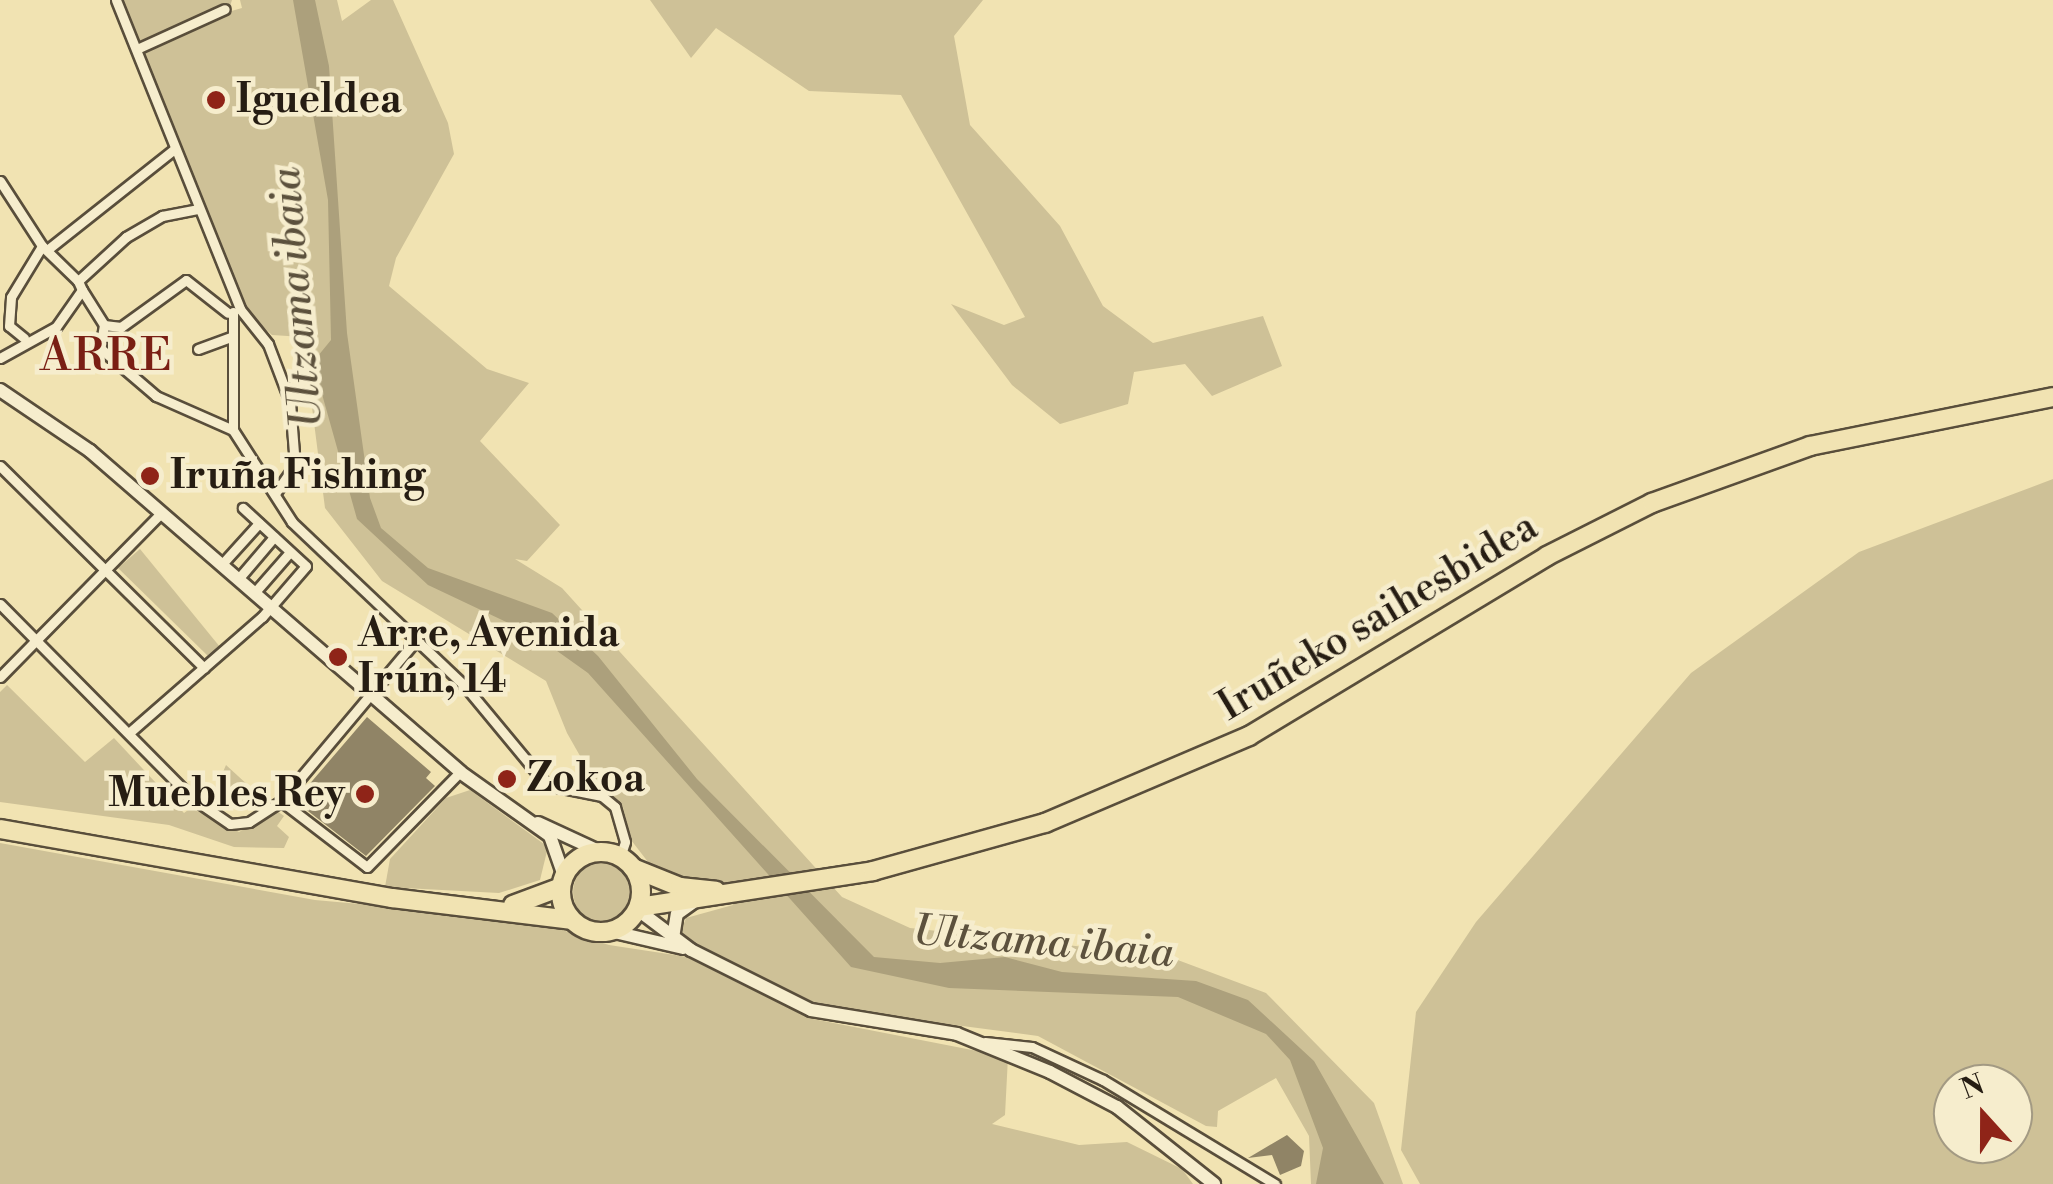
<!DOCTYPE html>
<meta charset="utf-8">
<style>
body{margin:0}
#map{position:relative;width:2053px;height:1184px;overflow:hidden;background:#f1e3b2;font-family:"Libre Bodoni",serif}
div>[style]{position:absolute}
.green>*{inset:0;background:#cec197}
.round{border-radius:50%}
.water>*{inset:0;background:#aca07c}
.building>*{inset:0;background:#908466}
.roads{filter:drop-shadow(2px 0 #594e3b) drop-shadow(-2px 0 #594e3b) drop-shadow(0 2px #594e3b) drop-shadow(0 -2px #594e3b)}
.street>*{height:9px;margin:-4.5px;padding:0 4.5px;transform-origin:4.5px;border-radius:4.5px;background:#f6edcd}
.secondary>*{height:12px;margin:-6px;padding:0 6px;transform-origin:6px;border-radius:6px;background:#f6edcd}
.highway>*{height:18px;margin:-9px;padding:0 9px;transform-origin:9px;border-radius:9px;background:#f1e3b2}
.highway>.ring{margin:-9px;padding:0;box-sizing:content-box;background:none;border:18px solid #f1e3b2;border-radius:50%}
.dots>*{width:28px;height:28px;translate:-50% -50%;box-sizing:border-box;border:5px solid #f6edcd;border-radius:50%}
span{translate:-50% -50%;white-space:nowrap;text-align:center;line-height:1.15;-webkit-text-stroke:9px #f6edcd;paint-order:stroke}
.poi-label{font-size:40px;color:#261d13;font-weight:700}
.left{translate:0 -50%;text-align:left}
.right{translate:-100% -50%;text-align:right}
.street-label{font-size:40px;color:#261d13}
.water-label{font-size:42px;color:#5c513d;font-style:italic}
.quarter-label{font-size:45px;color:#7a1f14;letter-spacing:2.5px}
.north{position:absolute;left:1933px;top:1064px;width:100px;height:100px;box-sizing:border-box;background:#f6edcd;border:2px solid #a39a83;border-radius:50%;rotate:339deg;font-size:28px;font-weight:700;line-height:40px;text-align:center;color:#261d13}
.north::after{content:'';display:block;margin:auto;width:35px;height:45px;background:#8f2418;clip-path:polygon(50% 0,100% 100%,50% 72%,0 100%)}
</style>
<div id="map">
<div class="green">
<div style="clip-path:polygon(116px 0,232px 0,228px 12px,242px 8px,240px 0,337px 0,342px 21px,371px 0,393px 0,448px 123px,454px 154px,396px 258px,389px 286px,487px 369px,529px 383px,480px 441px,560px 525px,527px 561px,515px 559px,562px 588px,842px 897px,910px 928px,1167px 956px,1266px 993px,1374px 1103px,1403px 1184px,1311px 1184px,1309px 1136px,1276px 1078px,1218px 1111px,1217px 1127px,1206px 1126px,1038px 1036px,825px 1008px,679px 937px,686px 918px,733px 905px,731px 883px,681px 882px,655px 871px,631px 840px,623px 807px,596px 784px,567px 733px,546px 681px,382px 581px,325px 508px,303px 337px,272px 335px,251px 316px)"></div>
<div style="clip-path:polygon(650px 0,983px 0,954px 36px,970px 125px,1060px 226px,1103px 306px,1153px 343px,1263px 316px,1282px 366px,1212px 396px,1185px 364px,1134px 372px,1128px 404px,1060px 424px,1012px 385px,951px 304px,1004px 325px,1025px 317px,901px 95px,809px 91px,716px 28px,691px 58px)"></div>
<div style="clip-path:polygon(evenodd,2053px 479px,2053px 1184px,1420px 1184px,1401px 1150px,1416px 1012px,1476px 922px,1691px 673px,1859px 552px,2053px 479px,1953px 1084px,2013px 1084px,2013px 1144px,1953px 1144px,1953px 1084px)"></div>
<div style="clip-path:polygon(140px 549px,220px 647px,209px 657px,118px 568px)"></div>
<div style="clip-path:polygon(7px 685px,85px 762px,114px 738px,184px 813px,191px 808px,239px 832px,277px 811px,284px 816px,277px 826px,289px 837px,284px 848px,234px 847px,169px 825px,0 802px,0 692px)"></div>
<div style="clip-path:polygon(226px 765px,261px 797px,256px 802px,229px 808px,204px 790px,216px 788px)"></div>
<div style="clip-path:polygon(470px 790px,548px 847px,540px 880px,499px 893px,385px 887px,390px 859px,446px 798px)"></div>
<div style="clip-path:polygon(0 843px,315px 900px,528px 919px,609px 945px,688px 957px,813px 1019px,1008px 1057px,1005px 1115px,992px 1124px,1079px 1145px,1127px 1142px,1182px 1169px,1193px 1184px,0 1184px)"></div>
<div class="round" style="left:573px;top:862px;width:60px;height:60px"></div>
</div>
<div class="water">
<div style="clip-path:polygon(293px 0,315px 0,329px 66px,347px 333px,370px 498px,381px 528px,428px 568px,552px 613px,598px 656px,697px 779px,874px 957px,940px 963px,1005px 957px,1062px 972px,1196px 981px,1248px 1000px,1314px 1061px,1384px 1184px,1316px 1184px,1323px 1148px,1290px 1060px,1266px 1034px,1178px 997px,949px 988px,851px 967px,588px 673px,536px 636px,428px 585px,357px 519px,313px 362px,331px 340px,328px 200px)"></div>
</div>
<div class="building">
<div style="clip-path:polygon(367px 717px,431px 772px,426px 778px,435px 786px,366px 856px,295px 801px)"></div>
<div style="clip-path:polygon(1287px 1135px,1304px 1151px,1301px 1166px,1280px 1175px,1272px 1155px,1248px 1158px)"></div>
</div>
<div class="roads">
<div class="street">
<div style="left:116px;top:0;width:333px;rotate:68.1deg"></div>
<div style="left:240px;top:309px;width:45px;rotate:51.3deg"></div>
<div style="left:268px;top:344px;width:62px;rotate:69.2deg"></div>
<div style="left:290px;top:402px;width:63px;rotate:85.5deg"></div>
<div style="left:295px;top:465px;width:35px;rotate:125deg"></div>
<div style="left:139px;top:48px;width:94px;rotate:-24.4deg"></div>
<div style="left:0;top:181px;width:77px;rotate:57.1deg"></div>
<div style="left:42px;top:246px;width:50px;rotate:44.2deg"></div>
<div style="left:47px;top:250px;width:161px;rotate:-38.4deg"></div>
<div style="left:82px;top:290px;width:41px;rotate:57.8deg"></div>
<div style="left:104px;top:325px;width:23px;rotate:100deg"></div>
<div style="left:100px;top:348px;width:74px;rotate:40.6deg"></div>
<div style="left:156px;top:396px;width:84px;rotate:23.8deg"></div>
<div style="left:233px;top:430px;width:109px;rotate:57.3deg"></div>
<div style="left:292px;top:522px;width:237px;rotate:43.5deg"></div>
<div style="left:464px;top:685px;width:130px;rotate:50.3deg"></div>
<div style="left:547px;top:785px;width:56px;rotate:11.3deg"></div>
<div style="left:602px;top:796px;width:17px;rotate:40deg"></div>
<div style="left:615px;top:807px;width:36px;rotate:74deg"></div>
<div style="left:625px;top:842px;width:16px;rotate:108deg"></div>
<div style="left:233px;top:312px;width:118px;rotate:90deg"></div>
<div style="left:104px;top:325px;width:17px;rotate:7deg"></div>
<div style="left:121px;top:327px;width:80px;rotate:-35.9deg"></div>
<div style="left:186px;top:280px;width:53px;rotate:38.2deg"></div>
<div style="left:24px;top:338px;width:19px;rotate:-141deg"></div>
<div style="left:9px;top:326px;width:29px;rotate:-86deg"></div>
<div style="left:11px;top:297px;width:60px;rotate:-58.7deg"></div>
<div style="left:198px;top:349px;width:37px;rotate:-20deg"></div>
<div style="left:0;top:358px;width:64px;rotate:-29deg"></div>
<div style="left:56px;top:327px;width:45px;rotate:-54.9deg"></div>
<div style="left:82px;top:290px;width:10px;rotate:-114deg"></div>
<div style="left:78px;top:281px;width:65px;rotate:-42.5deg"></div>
<div style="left:126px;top:237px;width:42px;rotate:-30.3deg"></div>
<div style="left:162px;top:216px;width:36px;rotate:-11deg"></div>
<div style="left:0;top:466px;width:287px;rotate:44.7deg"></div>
<div style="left:222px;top:564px;width:55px;rotate:-47.9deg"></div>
<div style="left:239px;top:578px;width:54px;rotate:-49.5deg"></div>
<div style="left:255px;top:592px;width:53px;rotate:-48.8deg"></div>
<div style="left:0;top:604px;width:273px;rotate:45.3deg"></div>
<div style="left:192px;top:798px;width:46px;rotate:34.4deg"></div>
<div style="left:230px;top:824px;width:19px;rotate:-6deg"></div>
<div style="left:249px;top:822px;width:38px;rotate:-33deg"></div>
<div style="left:281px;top:801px;width:212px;rotate:-50deg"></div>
<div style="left:0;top:677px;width:230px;rotate:-45.5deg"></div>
<div style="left:130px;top:732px;width:175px;rotate:-41.1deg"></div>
<div style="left:262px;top:617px;width:67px;rotate:-49.2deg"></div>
<div style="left:306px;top:566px;width:86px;rotate:-137.4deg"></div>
<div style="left:281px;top:801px;width:108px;rotate:37.5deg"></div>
<div style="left:367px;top:867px;width:133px;rotate:-45.6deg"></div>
<div style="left:985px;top:1042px;width:47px;rotate:6.1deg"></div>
<div style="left:1032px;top:1047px;width:78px;rotate:24.9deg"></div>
<div style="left:1103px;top:1080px;width:201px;rotate:31.2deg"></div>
</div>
<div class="secondary">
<div style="left:0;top:390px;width:109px;rotate:34.1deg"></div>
<div style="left:90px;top:451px;width:490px;rotate:40.9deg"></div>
<div style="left:460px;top:772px;width:110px;rotate:35.4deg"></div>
<div style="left:550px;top:836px;width:42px;rotate:70.7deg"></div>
<div style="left:538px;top:823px;width:69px;rotate:24.7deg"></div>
<div style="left:638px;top:910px;width:66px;rotate:37deg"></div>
<div style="left:691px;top:950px;width:134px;rotate:26.6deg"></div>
<div style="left:811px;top:1010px;width:148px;rotate:9.3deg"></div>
<div style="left:957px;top:1034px;width:100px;rotate:22.2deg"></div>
<div style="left:1050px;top:1072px;width:76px;rotate:27.6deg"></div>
<div style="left:1117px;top:1107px;width:124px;rotate:38.4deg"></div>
<div style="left:610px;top:931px;width:75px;rotate:13.1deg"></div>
<div style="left:673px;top:938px;width:24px;rotate:-81deg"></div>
<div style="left:677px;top:914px;width:22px;rotate:-36deg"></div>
</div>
<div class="highway">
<div style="left:0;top:829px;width:398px;rotate:10deg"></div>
<div style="left:392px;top:898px;width:180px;rotate:7deg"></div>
<div class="ring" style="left:561px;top:852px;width:62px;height:62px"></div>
<div style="left:633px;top:868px;width:51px;rotate:22deg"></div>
<div style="left:680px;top:887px;width:36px;rotate:6deg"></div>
<div style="left:513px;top:905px;width:51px;rotate:-20.6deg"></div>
<div style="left:639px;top:907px;width:237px;rotate:-8.7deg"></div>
<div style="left:873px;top:871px;width:179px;rotate:-15.6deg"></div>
<div style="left:1045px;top:823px;width:222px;rotate:-23.1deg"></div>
<div style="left:1249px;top:736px;width:348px;rotate:-31.1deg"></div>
<div style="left:1547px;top:556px;width:118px;rotate:-26.8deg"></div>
<div style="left:1652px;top:503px;width:168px;rotate:-19.8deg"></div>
<div style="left:1810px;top:446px;width:248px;rotate:-11.4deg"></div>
</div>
</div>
<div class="dots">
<div style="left:216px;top:100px;background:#8f2418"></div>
<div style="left:150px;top:476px;background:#8f2418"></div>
<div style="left:338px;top:657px;background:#8f2418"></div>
<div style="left:507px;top:779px;background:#8f2418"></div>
<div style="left:365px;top:794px;background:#8f2418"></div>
</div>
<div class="poi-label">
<span class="left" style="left:236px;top:100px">Igueldea</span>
<span class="left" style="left:170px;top:476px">Iruña Fishing</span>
<span class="left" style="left:358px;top:657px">Arre, Avenida<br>Irún, 14</span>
<span class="left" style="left:527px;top:779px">Zokoa</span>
<span class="right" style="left:345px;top:794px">Muebles Rey</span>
</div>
<div class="street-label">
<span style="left:1378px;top:617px;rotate:-31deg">Iruñeko saihesbidea</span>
</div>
<div class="water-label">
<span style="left:298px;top:298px;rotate:-95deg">Ultzama ibaia</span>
<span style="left:1043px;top:943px;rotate:5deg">Ultzama ibaia</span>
</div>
<div class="quarter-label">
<span style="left:107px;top:357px">ARRE</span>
</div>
<div class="north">N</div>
</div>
